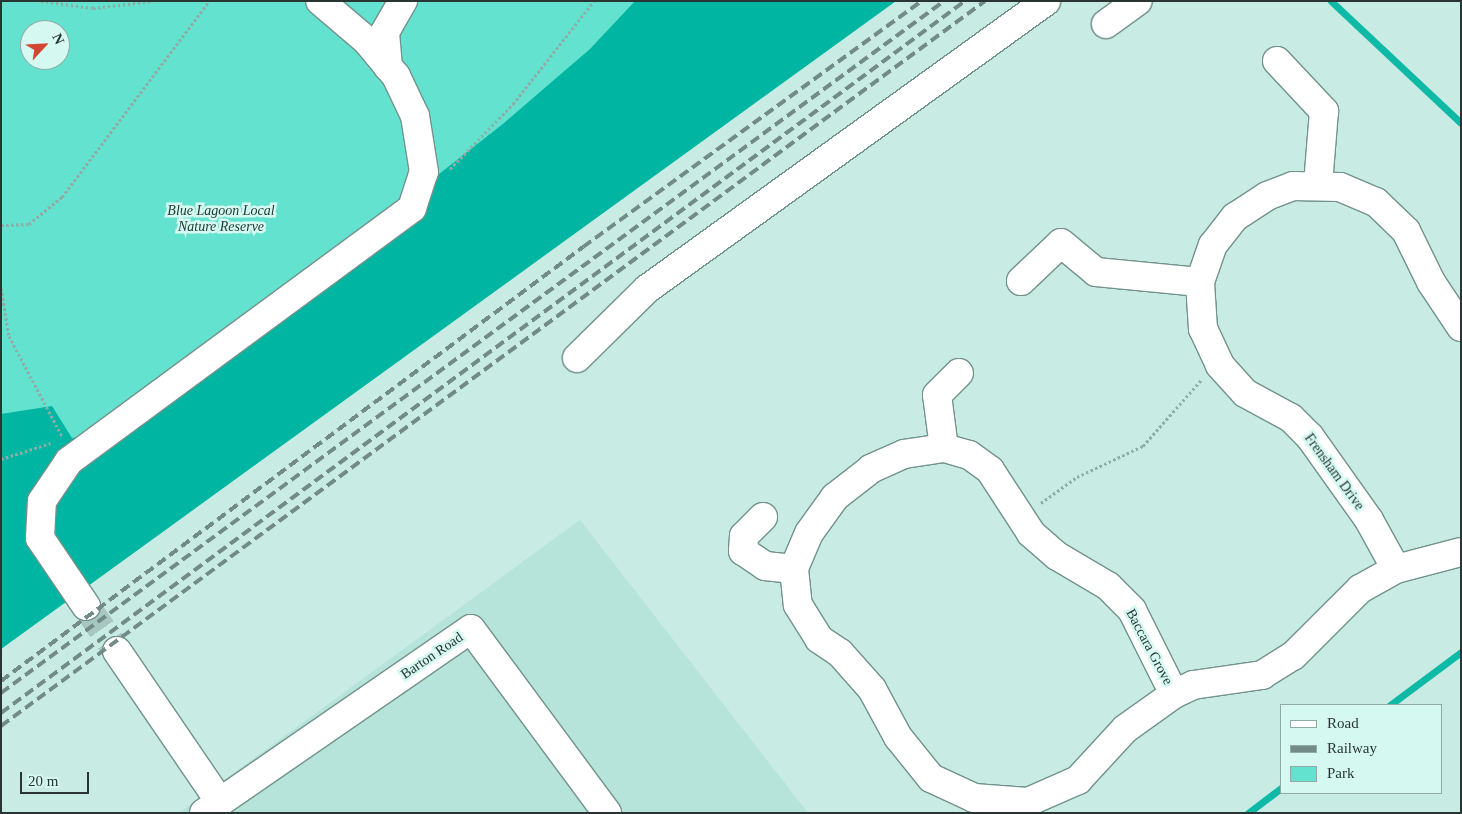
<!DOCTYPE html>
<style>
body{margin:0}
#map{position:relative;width:1462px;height:814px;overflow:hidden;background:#c8ebe4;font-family:Georgia,serif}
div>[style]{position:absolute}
.built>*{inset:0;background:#b6e3da}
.green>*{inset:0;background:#63e3cf}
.forest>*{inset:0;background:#00b6a2}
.stream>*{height:7px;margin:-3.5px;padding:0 3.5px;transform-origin:3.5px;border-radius:3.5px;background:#0eb9a5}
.minor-tunnel>*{height:28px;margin-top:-14px;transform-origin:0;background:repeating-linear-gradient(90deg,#a8c7c1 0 28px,transparent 0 42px)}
.path>*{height:3px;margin-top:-1.5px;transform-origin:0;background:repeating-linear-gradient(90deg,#90aca6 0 2.5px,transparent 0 5px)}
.roads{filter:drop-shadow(1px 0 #72928c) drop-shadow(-1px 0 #72928c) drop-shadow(0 1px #72928c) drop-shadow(0 -1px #72928c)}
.minor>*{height:28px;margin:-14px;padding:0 14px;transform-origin:14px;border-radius:14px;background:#fff}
.rail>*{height:4px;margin-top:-2px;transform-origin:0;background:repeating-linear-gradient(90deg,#738b86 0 10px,transparent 0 15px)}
span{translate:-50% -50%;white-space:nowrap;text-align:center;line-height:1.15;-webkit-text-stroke:5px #d5f9f1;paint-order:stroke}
.park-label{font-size:14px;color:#233b36;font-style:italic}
.street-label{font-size:14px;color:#283533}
.frame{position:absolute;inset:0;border:2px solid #283533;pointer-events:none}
.legend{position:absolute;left:1280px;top:704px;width:162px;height:90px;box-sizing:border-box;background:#d5f9f1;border:1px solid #90aba5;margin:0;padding:6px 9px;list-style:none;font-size:15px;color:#283533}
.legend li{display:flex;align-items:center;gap:10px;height:25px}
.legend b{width:25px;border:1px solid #90aba5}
.north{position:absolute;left:20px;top:20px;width:50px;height:50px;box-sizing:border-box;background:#d5f9f1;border:1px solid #90aba5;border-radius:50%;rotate:65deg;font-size:14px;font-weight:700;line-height:20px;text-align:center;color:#283533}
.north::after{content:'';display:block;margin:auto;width:18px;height:22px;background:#d34732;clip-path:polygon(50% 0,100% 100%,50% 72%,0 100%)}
.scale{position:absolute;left:20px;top:772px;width:69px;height:22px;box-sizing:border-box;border:2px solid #283533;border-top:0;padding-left:6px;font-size:15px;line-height:18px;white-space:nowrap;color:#283533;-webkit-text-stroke:4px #d5f9f1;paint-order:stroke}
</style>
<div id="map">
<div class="built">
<div style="clip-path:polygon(580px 520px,808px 813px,179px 813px)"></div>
</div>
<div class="green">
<div style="clip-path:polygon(evenodd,1px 1px,896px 1px,1px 649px,1px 1px,30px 30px,60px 30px,60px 60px,30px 60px,30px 30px)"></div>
</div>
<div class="forest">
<div style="clip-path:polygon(635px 1px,896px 1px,1px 649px,1px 414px,52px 406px,72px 438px,113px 430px,504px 123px,590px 49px)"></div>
</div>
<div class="stream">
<div style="left:1331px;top:1px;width:178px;rotate:43.2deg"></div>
<div style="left:1390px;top:705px;width:89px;rotate:-36.7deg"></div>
<div style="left:1248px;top:813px;width:41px;rotate:-37.1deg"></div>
</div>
<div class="minor-tunnel">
<div style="left:86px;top:606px;width:55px;rotate:55.4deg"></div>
</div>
<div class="path">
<div style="left:41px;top:1px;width:52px;rotate:7.7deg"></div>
<div style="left:93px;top:8px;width:61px;rotate:-6.5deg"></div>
<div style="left:450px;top:169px;width:91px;rotate:-45.9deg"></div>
<div style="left:513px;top:104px;width:131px;rotate:-51.8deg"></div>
<div style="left:1px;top:225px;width:28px;rotate:-2deg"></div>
<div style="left:29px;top:224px;width:43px;rotate:-39.3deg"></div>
<div style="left:62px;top:197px;width:245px;rotate:-53.1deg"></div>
<div style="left:1px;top:288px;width:49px;rotate:80.5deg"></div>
<div style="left:9px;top:336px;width:113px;rotate:62.1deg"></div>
<div style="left:1px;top:459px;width:52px;rotate:-17.7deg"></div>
<div style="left:1041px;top:503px;width:44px;rotate:-35.8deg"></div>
<div style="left:1077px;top:477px;width:73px;rotate:-25.2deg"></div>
<div style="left:1143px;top:446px;width:89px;rotate:-48.6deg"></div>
</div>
<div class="roads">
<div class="minor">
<div style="left:1106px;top:24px;width:39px;rotate:-36deg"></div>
<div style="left:1277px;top:61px;width:69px;rotate:46.8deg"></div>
<div style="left:1324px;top:111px;width:73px;rotate:94.7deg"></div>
<div style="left:388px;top:67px;width:35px;rotate:-95deg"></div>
<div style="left:385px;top:32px;width:36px;rotate:-60deg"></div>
<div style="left:1021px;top:281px;width:55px;rotate:-43.5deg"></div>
<div style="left:1061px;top:243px;width:45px;rotate:39.6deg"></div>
<div style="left:1096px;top:272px;width:104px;rotate:5.5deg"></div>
<div style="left:577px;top:358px;width:98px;rotate:-44.6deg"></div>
<div style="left:647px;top:289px;width:492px;rotate:-35.8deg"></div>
<div style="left:944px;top:448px;width:53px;rotate:-97.5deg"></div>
<div style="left:937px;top:395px;width:31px;rotate:-45deg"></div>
<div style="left:763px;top:517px;width:27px;rotate:135deg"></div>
<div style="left:744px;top:536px;width:15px;rotate:94deg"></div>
<div style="left:743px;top:551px;width:27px;rotate:34deg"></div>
<div style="left:765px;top:566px;width:29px;rotate:6deg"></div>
<div style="left:1396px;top:569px;width:56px;rotate:-118.9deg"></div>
<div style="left:1369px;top:520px;width:102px;rotate:-125.4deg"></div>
<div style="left:1310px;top:437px;width:27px;rotate:-135deg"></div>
<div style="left:1291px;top:418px;width:52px;rotate:-151.5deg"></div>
<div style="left:1245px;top:393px;width:38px;rotate:-132deg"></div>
<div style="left:1220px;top:365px;width:40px;rotate:-115deg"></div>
<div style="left:1203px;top:329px;width:47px;rotate:-93.7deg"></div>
<div style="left:1200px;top:282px;width:39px;rotate:-71deg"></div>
<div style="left:1213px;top:245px;width:36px;rotate:-52deg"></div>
<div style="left:1235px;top:217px;width:38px;rotate:-33deg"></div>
<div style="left:1267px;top:196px;width:28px;rotate:-21deg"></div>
<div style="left:1293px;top:186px;width:47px;rotate:1.2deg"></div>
<div style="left:1340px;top:187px;width:39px;rotate:23deg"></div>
<div style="left:1376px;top:202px;width:42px;rotate:44deg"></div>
<div style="left:1406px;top:231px;width:57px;rotate:63.9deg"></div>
<div style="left:1431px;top:282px;width:54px;rotate:56.3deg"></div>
<div style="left:86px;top:606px;width:82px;rotate:-124.1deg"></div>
<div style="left:40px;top:538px;width:37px;rotate:-87deg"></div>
<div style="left:42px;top:501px;width:48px;rotate:-56deg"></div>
<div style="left:69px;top:461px;width:426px;rotate:-36.4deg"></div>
<div style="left:412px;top:208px;width:38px;rotate:-72deg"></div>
<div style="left:424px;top:172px;width:57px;rotate:-99.1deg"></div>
<div style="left:415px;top:116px;width:44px;rotate:-115.4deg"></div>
<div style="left:396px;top:76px;width:47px;rotate:-129.8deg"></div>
<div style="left:366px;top:40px;width:60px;rotate:-139.7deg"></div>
<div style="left:117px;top:651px;width:183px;rotate:55.7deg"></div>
<div style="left:1174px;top:694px;width:94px;rotate:-116.6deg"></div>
<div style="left:1132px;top:610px;width:34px;rotate:-135deg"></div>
<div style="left:1108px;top:586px;width:59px;rotate:-149.5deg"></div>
<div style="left:1057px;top:556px;width:35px;rotate:-139deg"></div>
<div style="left:1031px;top:533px;width:75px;rotate:-123.1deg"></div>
<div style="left:990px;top:470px;width:26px;rotate:-144deg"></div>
<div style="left:969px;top:455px;width:26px;rotate:-164deg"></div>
<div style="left:944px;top:448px;width:40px;rotate:171.5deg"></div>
<div style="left:904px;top:454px;width:36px;rotate:156deg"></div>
<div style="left:871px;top:469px;width:46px;rotate:142.1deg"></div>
<div style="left:835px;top:497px;width:44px;rotate:125.8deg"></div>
<div style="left:809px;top:533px;width:39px;rotate:113deg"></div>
<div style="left:794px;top:569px;width:36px;rotate:84deg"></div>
<div style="left:798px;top:605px;width:40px;rotate:58deg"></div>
<div style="left:819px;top:639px;width:25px;rotate:34deg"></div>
<div style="left:840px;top:653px;width:48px;rotate:48.4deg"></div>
<div style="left:872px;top:689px;width:55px;rotate:61.6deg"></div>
<div style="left:898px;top:737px;width:53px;rotate:51.2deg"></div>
<div style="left:931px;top:778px;width:47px;rotate:24.9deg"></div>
<div style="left:974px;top:798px;width:54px;rotate:4.2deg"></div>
<div style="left:1028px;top:802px;width:55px;rotate:-23.7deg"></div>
<div style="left:1078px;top:780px;width:69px;rotate:-47.3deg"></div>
<div style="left:1125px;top:729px;width:60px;rotate:-35.5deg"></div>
<div style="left:1174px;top:694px;width:21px;rotate:-25deg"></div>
<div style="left:1193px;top:685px;width:70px;rotate:-8.2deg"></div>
<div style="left:1262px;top:675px;width:36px;rotate:-32deg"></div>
<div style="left:1293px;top:656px;width:95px;rotate:-45deg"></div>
<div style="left:1360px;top:589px;width:41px;rotate:-29.1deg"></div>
<div style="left:1396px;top:569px;width:67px;rotate:-14.7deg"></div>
<div style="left:204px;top:813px;width:324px;rotate:-34.6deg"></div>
<div style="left:471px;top:629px;width:229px;rotate:53.5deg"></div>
</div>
</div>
<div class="rail">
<div style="left:1px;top:681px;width:726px;rotate:-36.71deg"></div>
<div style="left:583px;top:247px;width:418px;rotate:-36deg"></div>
<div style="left:1px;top:693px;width:1170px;rotate:-36.27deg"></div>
<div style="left:1px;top:713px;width:1198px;rotate:-36.45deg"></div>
<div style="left:1px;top:726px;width:1222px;rotate:-36.38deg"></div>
</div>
<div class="park-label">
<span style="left:221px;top:219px">Blue Lagoon Local<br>Nature Reserve</span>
</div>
<div class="street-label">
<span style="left:1334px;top:472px;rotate:54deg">Frensham Drive</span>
<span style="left:1149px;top:647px;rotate:62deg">Baccara Grove</span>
<span style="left:432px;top:656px;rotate:-34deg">Barton Road</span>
</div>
<div class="frame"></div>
<ul class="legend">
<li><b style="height:6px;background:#fff"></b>Road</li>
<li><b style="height:6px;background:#738b86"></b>Railway</li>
<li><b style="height:14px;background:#63e3cf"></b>Park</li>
</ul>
<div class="north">N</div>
<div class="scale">20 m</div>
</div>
